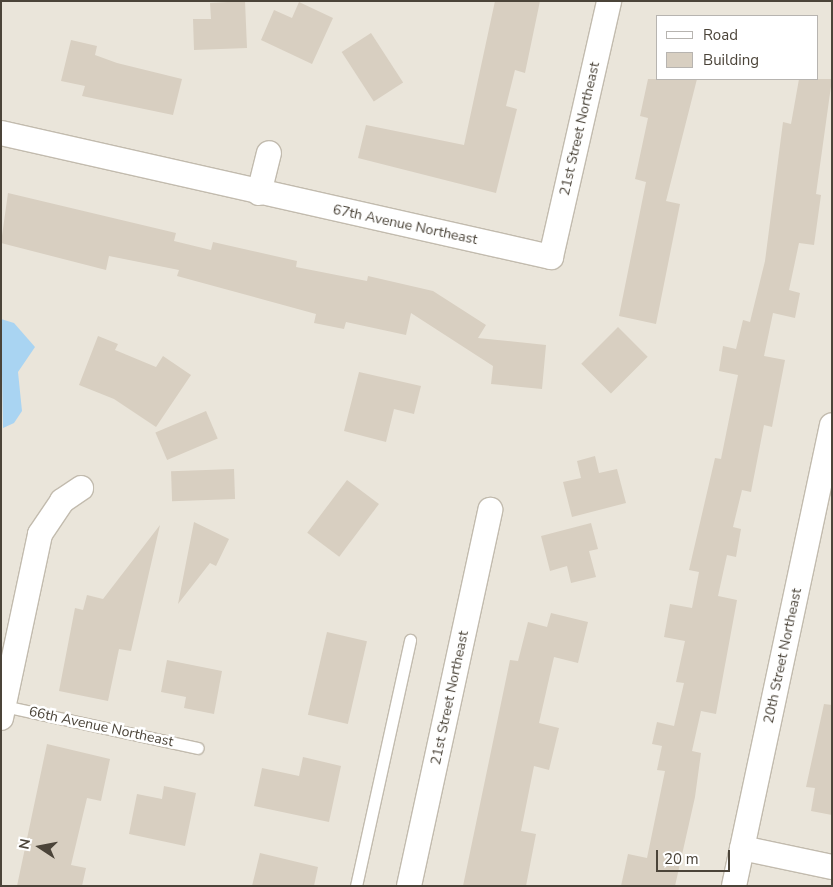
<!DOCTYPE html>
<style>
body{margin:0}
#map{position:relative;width:833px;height:887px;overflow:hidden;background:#f6f3ec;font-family:"Nunito Sans",sans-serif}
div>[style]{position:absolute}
.residential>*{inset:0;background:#eae5da}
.water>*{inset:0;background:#a9d4f2}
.building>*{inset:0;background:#d8cfc1;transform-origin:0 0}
.roads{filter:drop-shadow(1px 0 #c2bbae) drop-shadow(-1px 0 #c2bbae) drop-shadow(0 1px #c2bbae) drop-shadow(0 -1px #c2bbae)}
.service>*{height:11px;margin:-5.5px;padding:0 5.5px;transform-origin:5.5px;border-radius:5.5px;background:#fff}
.minor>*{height:24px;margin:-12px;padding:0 12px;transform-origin:12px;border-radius:12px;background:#fff}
span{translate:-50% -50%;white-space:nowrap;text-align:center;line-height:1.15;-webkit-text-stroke:5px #fff;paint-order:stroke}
.street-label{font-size:14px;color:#4b4439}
.frame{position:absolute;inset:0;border:2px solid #4b4439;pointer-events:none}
.legend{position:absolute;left:656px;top:15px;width:162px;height:65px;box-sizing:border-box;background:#fff;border:1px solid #b7b4b0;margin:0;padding:6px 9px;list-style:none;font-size:15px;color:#4b4439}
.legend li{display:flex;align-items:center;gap:10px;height:25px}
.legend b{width:25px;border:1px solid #b7b4b0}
.north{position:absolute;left:15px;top:822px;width:50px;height:50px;-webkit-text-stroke:4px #fff;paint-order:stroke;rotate:281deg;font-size:14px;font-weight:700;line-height:20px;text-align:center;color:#4b4439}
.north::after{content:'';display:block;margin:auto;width:18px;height:22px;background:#4b4439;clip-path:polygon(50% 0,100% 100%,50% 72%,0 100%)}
.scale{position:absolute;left:656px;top:850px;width:74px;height:22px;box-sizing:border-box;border:2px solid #4b4439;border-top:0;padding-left:6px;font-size:15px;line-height:18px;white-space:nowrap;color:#4b4439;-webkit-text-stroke:4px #fff;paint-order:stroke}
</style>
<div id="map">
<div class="residential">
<div style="clip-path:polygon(evenodd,1px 1px,832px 1px,832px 886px,1px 886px,1px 1px,657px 16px,817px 16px,817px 79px,657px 79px,657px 16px)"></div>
</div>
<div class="water">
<div style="clip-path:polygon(1px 319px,14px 323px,35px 347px,18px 372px,22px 411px,14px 423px,3px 428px)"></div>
</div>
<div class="building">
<div style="clip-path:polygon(245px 1px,247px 48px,194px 50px,193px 19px,211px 19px,210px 3px)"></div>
<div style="clip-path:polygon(495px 1px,540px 1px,525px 73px,515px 70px,506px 106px,517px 109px,496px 193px,358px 158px,366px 125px,464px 145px)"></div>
<div style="clip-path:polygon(299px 2px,333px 18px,312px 64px,261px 40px,274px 10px,292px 18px)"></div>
<div style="left:371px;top:33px;width:59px;height:35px;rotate:57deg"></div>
<div style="clip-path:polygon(71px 40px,97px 46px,95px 55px,117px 63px,182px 79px,173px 115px,82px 96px,85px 86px,61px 81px)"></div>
<div style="clip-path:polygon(648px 79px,697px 79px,666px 201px,680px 204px,656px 324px,619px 316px,646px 182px,635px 179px,648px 118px,640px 116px)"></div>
<div style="clip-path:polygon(799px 79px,832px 79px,816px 194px,821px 195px,814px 245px,799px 243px,789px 290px,800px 293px,795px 318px,773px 313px,764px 356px,785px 360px,772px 427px,764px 425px,751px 492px,742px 490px,733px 527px,741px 529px,736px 557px,727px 555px,718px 596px,737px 600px,716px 714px,701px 711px,692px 751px,701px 753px,695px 797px,675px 886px,621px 886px,628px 854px,647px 858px,665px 771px,657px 770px,662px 746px,652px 744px,657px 722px,674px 726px,684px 683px,676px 682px,685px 641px,664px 637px,670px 604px,692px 608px,699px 572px,689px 570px,715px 458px,721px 459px,738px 375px,719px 371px,723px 346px,736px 349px,743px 320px,750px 322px,765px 261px,783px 122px,791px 124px)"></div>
<div style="clip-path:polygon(8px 193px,176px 233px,174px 241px,211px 250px,213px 242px,297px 261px,296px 267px,367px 281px,368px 276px,433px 291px,486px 325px,478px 338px,546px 345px,542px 389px,491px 384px,493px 366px,411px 313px,406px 335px,346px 322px,344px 329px,314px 323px,316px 314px,177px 276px,179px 270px,109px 256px,106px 270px,1px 243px)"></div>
<div style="left:618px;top:327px;width:42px;height:52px;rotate:45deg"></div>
<div style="clip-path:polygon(98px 336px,118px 344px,115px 350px,156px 367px,163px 356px,191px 375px,156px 427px,114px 399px,79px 385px)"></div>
<div style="clip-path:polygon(359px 372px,421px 386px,414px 414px,394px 409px,386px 442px,344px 431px)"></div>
<div style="left:206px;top:411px;width:30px;height:55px;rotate:67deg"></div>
<div style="clip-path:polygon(595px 456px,599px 473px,617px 469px,626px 503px,572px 517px,563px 482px,581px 478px,577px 461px)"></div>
<div style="left:234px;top:469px;width:30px;height:63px;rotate:88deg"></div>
<div style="left:347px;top:480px;width:40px;height:66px;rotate:37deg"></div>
<div style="clip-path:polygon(194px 522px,229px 539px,216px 566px,210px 563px,178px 604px)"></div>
<div style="clip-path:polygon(591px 523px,598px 549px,589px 551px,596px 577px,571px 583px,567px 566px,550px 571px,541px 536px)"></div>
<div style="clip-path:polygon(160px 525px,131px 651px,119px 649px,108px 701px,59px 691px,75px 608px,83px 610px,87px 595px,103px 599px)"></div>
<div style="clip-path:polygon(551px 613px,588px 622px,578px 663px,554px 657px,539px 723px,559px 728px,549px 770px,534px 766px,521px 831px,536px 834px,526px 886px,463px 886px,510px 660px,518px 661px,528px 622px,547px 627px)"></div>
<div style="left:327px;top:632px;width:41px;height:85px;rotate:13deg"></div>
<div style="clip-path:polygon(167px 660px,222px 671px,214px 714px,184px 708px,186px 697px,161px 692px)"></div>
<div style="clip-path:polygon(824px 704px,832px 705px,832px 815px,811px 811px,815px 788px,806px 787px)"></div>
<div style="clip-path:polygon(47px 744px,110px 759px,101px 801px,87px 798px,71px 865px,86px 868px,82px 886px,17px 886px)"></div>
<div style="clip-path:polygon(303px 757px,341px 766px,329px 822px,254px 806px,262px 768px,299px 776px)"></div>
<div style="clip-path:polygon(164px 786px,196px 793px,185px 846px,129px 834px,137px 794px,162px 799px)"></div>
<div style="clip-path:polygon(260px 853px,318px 867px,314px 886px,252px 886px)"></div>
</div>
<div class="roads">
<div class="service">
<div style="left:4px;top:706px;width:198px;rotate:12.2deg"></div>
<div style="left:356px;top:886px;width:252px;rotate:-77.6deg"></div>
</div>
<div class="minor">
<div style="left:1px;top:133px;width:564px;rotate:12.71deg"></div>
<div style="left:551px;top:257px;width:262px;rotate:-77.2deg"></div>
<div style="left:259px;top:193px;width:41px;rotate:-76deg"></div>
<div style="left:1px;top:718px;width:188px;rotate:-78deg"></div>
<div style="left:40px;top:534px;width:40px;rotate:-56deg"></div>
<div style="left:62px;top:501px;width:23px;rotate:-34deg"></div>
<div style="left:742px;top:848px;width:92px;rotate:11.9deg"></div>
<div style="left:409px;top:886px;width:385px;rotate:-77.8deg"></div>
<div style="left:734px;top:886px;width:471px;rotate:-78deg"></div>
</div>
</div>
<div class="street-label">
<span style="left:580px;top:129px;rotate:-77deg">21st Street Northeast</span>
<span style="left:405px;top:225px;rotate:12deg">67th Avenue Northeast</span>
<span style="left:783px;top:656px;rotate:-78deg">20th Street Northeast</span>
<span style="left:450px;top:698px;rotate:-78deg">21st Street Northeast</span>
<span style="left:101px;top:727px;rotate:12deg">66th Avenue Northeast</span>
</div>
<div class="frame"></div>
<ul class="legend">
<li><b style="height:6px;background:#fff"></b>Road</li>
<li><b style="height:14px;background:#d8cfc1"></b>Building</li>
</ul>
<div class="north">N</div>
<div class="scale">20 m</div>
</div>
